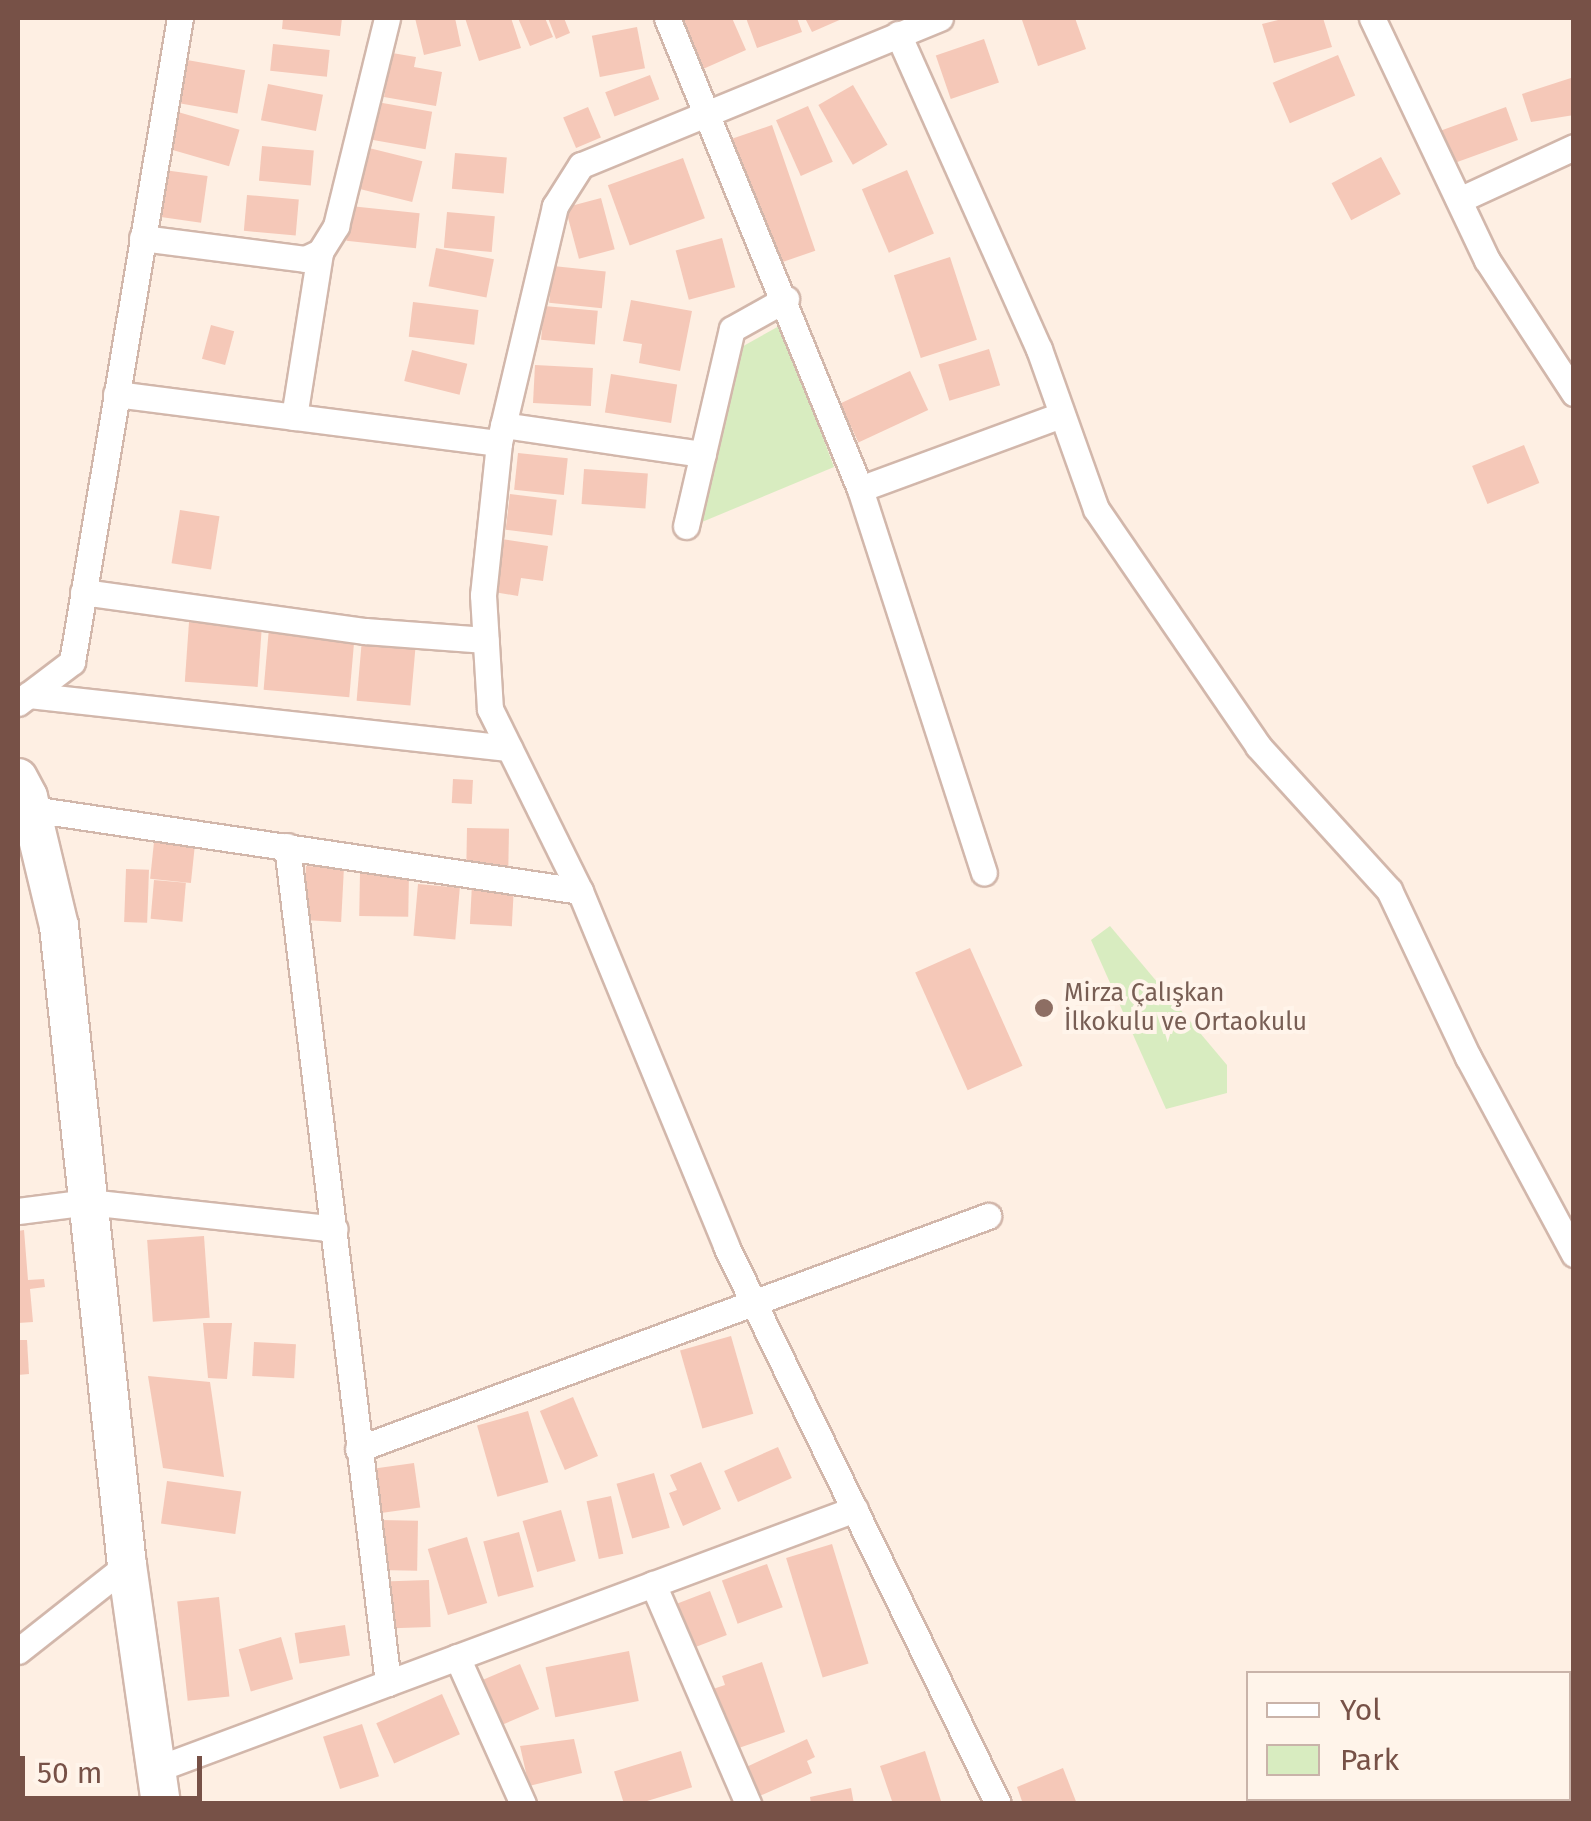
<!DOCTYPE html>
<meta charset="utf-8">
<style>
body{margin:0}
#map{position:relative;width:1591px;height:1821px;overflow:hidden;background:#feefe3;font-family:"Fira Sans",sans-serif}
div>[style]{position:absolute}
.green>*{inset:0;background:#d8ecc0}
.building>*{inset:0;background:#f5c8b8;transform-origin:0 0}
.roads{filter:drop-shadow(2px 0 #d2b7ab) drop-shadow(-2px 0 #d2b7ab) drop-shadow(0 2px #d2b7ab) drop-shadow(0 -2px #d2b7ab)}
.street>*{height:25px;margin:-12.5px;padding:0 12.5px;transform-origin:12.5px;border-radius:12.5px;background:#fff}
.secondary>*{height:38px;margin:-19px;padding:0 19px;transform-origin:19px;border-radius:19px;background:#fff}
.dots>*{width:28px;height:28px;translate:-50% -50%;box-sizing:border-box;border:5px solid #fff4ea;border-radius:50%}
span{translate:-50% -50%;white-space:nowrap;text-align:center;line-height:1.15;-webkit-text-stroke:8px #fff4ea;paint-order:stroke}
.education-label{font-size:25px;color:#785e54}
.left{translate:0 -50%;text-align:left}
.frame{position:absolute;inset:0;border:20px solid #775147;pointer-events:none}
.legend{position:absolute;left:1246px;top:1671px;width:325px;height:130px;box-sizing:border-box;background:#fff4ea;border:2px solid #c9b3a9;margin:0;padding:12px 18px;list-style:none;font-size:30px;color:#775147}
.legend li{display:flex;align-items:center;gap:20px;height:50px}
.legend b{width:50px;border:2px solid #c9b3a9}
.scale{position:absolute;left:20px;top:1756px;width:182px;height:45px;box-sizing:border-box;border:5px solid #775147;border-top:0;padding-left:12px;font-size:30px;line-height:35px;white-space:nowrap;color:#775147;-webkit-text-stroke:8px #fff4ea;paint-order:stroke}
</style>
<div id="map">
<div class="green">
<div style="clip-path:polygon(781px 325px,834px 467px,702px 522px,738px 349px)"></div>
<div style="clip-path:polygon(1110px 926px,1227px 1065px,1227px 1093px,1166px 1109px,1091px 940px)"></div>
</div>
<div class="building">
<div style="clip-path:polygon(283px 18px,342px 18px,340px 36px,282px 29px)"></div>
<div style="clip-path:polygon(415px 18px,455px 18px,461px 46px,424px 55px)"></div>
<div style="clip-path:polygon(465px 18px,511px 18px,521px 48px,479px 61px)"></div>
<div style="clip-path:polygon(518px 18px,545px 18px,553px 37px,530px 46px)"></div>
<div style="clip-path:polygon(548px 18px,564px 18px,570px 33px,556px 39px)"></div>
<div style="clip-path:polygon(681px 18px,732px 18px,746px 50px,703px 69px)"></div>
<div style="clip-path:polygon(746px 18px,797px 18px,802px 32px,757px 48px)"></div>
<div style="clip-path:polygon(805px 18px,844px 18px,812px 32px)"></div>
<div style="clip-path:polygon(1075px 18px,1086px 49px,1038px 66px,1022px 20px)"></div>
<div style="clip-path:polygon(1286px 18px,1323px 18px,1332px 47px,1274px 63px,1262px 24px)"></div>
<div style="left:637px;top:27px;width:42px;height:46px;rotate:79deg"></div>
<div style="left:984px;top:39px;width:46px;height:51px;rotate:71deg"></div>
<div style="left:273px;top:44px;width:57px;height:27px;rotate:6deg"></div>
<div style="clip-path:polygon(392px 53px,416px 57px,414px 67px,442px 72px,436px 106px,384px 97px)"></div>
<div style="left:1338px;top:55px;width:44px;height:71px;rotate:67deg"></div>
<div style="left:187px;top:60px;width:59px;height:44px;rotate:10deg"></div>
<div style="left:650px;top:75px;width:26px;height:48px;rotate:69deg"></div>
<div style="clip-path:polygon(1574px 77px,1574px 115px,1531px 122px,1522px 94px)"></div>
<div style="left:268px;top:84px;width:56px;height:37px;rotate:11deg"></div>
<div style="left:853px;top:85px;width:69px;height:40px;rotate:60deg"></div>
<div style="left:377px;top:102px;width:56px;height:38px;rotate:10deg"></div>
<div style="left:808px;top:106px;width:61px;height:35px;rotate:66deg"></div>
<div style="left:588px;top:107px;width:33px;height:27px;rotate:67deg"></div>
<div style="left:1506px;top:107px;width:35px;height:69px;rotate:70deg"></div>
<div style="left:178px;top:112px;width:64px;height:38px;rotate:16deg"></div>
<div style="left:772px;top:125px;width:133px;height:43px;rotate:71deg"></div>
<div style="left:262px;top:146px;width:52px;height:35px;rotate:5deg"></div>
<div style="left:369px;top:148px;width:55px;height:42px;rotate:14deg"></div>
<div style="left:455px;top:153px;width:52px;height:36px;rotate:5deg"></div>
<div style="left:1381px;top:157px;width:42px;height:56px;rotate:62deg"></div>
<div style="left:683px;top:158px;width:64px;height:80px;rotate:70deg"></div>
<div style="left:164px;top:170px;width:44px;height:47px;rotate:8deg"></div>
<div style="left:907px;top:170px;width:69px;height:49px;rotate:67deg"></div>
<div style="left:247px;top:195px;width:52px;height:36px;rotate:5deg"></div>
<div style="left:601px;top:198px;width:53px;height:37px;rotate:75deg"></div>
<div style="left:350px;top:206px;width:70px;height:35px;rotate:6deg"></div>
<div style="left:447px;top:212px;width:48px;height:36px;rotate:5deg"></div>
<div style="left:722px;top:238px;width:51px;height:48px;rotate:75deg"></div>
<div style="left:436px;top:248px;width:59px;height:39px;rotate:11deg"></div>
<div style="left:950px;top:257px;width:87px;height:59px;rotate:72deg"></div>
<div style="left:553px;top:266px;width:53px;height:37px;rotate:6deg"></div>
<div style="clip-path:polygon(631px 300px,692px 311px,680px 371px,639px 363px,642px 344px,623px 341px)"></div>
<div style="left:413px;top:302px;width:66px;height:35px;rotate:7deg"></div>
<div style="left:544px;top:306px;width:54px;height:34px;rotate:5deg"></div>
<div style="left:211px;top:325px;width:24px;height:35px;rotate:15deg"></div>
<div style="left:989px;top:349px;width:38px;height:53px;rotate:73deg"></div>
<div style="left:412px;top:350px;width:57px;height:32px;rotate:14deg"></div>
<div style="left:535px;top:365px;width:58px;height:38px;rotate:3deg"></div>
<div style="left:910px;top:371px;width:43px;height:77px;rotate:65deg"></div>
<div style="left:611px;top:374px;width:67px;height:39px;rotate:9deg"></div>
<div style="left:1524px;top:445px;width:41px;height:56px;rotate:68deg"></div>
<div style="left:518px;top:453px;width:50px;height:37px;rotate:6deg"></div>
<div style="left:584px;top:469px;width:64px;height:35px;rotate:4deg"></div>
<div style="left:510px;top:494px;width:47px;height:36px;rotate:7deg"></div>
<div style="left:180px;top:510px;width:40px;height:54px;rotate:9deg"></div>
<div style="clip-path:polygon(501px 539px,548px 546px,543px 581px,521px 578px,518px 596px,494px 592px)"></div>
<div style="left:189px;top:622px;width:73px;height:60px;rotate:4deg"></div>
<div style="left:269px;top:628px;width:86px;height:62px;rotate:5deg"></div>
<div style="left:362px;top:639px;width:54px;height:62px;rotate:5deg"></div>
<div style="left:453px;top:779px;width:20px;height:24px;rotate:3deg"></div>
<div style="left:467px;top:828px;width:42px;height:39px;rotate:1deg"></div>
<div style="left:154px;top:842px;width:41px;height:37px;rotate:6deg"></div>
<div style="left:306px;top:866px;width:38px;height:54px;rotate:3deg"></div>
<div style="left:126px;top:869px;width:23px;height:53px;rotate:2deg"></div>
<div style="left:360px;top:872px;width:49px;height:44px;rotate:1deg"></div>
<div style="left:154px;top:880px;width:32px;height:39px;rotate:5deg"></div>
<div style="left:418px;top:884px;width:42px;height:52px;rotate:5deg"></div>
<div style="left:472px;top:884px;width:42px;height:40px;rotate:3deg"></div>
<div style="left:970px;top:948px;width:129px;height:60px;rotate:66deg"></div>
<div style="clip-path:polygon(24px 1230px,28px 1280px,44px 1279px,45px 1287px,30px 1289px,33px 1322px,18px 1323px,18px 1231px)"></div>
<div style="left:204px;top:1236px;width:82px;height:57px;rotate:86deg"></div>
<div style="clip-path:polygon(203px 1323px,232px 1323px,227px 1379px,208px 1378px)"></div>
<div style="left:731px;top:1336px;width:81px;height:53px;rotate:74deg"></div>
<div style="clip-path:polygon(18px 1340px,27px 1340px,29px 1374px,18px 1375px)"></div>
<div style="left:254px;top:1342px;width:42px;height:34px;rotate:3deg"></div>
<div style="clip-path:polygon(148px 1376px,210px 1382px,224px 1477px,163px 1468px)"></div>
<div style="left:573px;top:1397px;width:64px;height:36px;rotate:67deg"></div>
<div style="left:528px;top:1411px;width:74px;height:53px;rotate:74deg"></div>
<div style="left:778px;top:1447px;width:34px;height:59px;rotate:66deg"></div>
<div style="clip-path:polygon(701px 1462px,721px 1509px,683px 1526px,669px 1493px,677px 1490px,670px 1475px)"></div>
<div style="left:414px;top:1463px;width:45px;height:45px;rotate:82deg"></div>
<div style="left:654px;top:1473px;width:57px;height:39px;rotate:74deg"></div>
<div style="left:167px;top:1481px;width:75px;height:43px;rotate:8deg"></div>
<div style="left:611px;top:1496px;width:59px;height:25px;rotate:78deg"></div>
<div style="left:561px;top:1510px;width:53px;height:40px;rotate:74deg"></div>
<div style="left:379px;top:1520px;width:39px;height:50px;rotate:1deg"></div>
<div style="left:519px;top:1532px;width:57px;height:37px;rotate:75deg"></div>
<div style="left:467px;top:1537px;width:69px;height:41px;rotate:73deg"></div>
<div style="left:832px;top:1544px;width:125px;height:48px;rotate:73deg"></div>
<div style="left:767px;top:1564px;width:46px;height:48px;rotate:70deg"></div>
<div style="left:429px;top:1580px;width:47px;height:45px;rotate:88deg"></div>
<div style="left:710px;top:1591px;width:47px;height:37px;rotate:69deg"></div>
<div style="left:219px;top:1597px;width:100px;height:42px;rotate:84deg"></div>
<div style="left:345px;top:1625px;width:31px;height:51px;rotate:81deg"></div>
<div style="left:281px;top:1637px;width:44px;height:44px;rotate:74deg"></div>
<div style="left:629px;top:1651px;width:51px;height:85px;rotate:79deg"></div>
<div style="clip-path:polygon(762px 1662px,785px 1732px,733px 1750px,713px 1689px,725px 1685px,722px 1676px)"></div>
<div style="left:520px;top:1664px;width:49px;height:42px;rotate:67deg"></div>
<div style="left:442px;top:1694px;width:44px;height:72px;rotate:66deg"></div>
<div style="left:362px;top:1724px;width:55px;height:41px;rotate:72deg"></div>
<div style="clip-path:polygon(574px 1739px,582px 1773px,529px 1786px,520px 1746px)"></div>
<div style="clip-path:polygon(807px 1739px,815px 1757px,807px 1761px,812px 1773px,755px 1798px,742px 1769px)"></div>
<div style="left:681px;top:1751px;width:38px;height:70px;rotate:73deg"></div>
<div style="clip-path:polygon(925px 1751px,942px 1804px,893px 1804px,880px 1766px)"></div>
<div style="clip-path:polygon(1063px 1768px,1077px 1804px,1023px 1804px,1017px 1787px)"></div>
<div style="clip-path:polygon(851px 1788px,854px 1804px,811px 1804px,810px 1797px)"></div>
</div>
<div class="roads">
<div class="street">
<div style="left:667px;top:18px;width:509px;rotate:67.72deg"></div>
<div style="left:860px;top:489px;width:403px;rotate:72.1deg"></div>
<div style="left:940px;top:18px;width:388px;rotate:157.7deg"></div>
<div style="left:581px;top:165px;width:49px;rotate:122.4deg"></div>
<div style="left:555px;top:206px;width:244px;rotate:103.3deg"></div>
<div style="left:499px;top:443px;width:153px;rotate:96deg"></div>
<div style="left:483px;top:595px;width:114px;rotate:86.5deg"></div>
<div style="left:490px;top:709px;width:203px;rotate:63.7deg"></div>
<div style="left:580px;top:891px;width:384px;rotate:67.6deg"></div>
<div style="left:726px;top:1246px;width:621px;rotate:64.01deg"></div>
<div style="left:1372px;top:18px;width:268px;rotate:64.6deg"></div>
<div style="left:1487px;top:260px;width:159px;rotate:56.8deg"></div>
<div style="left:898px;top:34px;width:345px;rotate:65.9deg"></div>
<div style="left:1039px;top:349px;width:170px;rotate:70.4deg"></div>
<div style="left:1096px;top:509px;width:287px;rotate:55.6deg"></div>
<div style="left:1258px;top:746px;width:195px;rotate:47.7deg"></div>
<div style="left:1389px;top:890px;width:185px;rotate:64.7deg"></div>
<div style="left:1468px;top:1057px;width:224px;rotate:61.7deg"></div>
<div style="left:1459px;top:200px;width:127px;rotate:-24.7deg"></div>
<div style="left:142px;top:238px;width:164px;rotate:7.3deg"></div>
<div style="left:305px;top:259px;width:17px;rotate:-25deg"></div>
<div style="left:320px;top:252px;width:31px;rotate:-58deg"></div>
<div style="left:336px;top:226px;width:214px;rotate:-76.2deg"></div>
<div style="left:116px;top:394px;width:386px;rotate:7.3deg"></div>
<div style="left:294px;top:417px;width:167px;rotate:-81deg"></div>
<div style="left:503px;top:425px;width:202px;rotate:8.3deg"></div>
<div style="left:860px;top:489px;width:211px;rotate:-20.2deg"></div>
<div style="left:686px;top:526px;width:202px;rotate:-76.9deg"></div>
<div style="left:732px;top:329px;width:62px;rotate:-29.1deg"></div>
<div style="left:83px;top:592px;width:285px;rotate:7.9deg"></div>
<div style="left:365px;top:631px;width:121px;rotate:4.3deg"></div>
<div style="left:28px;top:695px;width:484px;rotate:6.3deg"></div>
<div style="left:18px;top:703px;width:68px;rotate:-37.2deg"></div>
<div style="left:72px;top:662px;width:653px;rotate:-80.48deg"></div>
<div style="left:18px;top:807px;width:568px;rotate:8.5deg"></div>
<div style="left:287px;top:846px;width:843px;rotate:83.12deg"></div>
<div style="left:18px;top:1211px;width:71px;rotate:-7.3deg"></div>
<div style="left:88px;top:1202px;width:248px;rotate:6.2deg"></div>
<div style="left:358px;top:1449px;width:672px;rotate:-20.3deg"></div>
<div style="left:653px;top:1584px;width:240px;rotate:66.6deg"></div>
<div style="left:18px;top:1651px;width:139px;rotate:-38.3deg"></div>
<div style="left:457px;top:1657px;width:161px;rotate:65.8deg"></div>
<div style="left:154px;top:1770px;width:748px;rotate:-20.42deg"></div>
</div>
<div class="secondary">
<div style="left:18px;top:778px;width:21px;rotate:62deg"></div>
<div style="left:28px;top:797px;width:133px;rotate:76.5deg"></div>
<div style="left:59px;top:926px;width:643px;rotate:83.93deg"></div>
<div style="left:127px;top:1565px;width:241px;rotate:81.9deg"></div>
</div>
</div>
<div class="dots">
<div style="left:1044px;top:1008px;background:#8d6e63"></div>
</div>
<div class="education-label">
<span class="left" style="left:1064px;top:1008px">Mirza Çalışkan<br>İlkokulu ve Ortaokulu</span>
</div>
<div class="frame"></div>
<ul class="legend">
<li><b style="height:12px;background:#fff"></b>Yol</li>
<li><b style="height:28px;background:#d8ecc0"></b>Park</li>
</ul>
<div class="scale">50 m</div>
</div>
